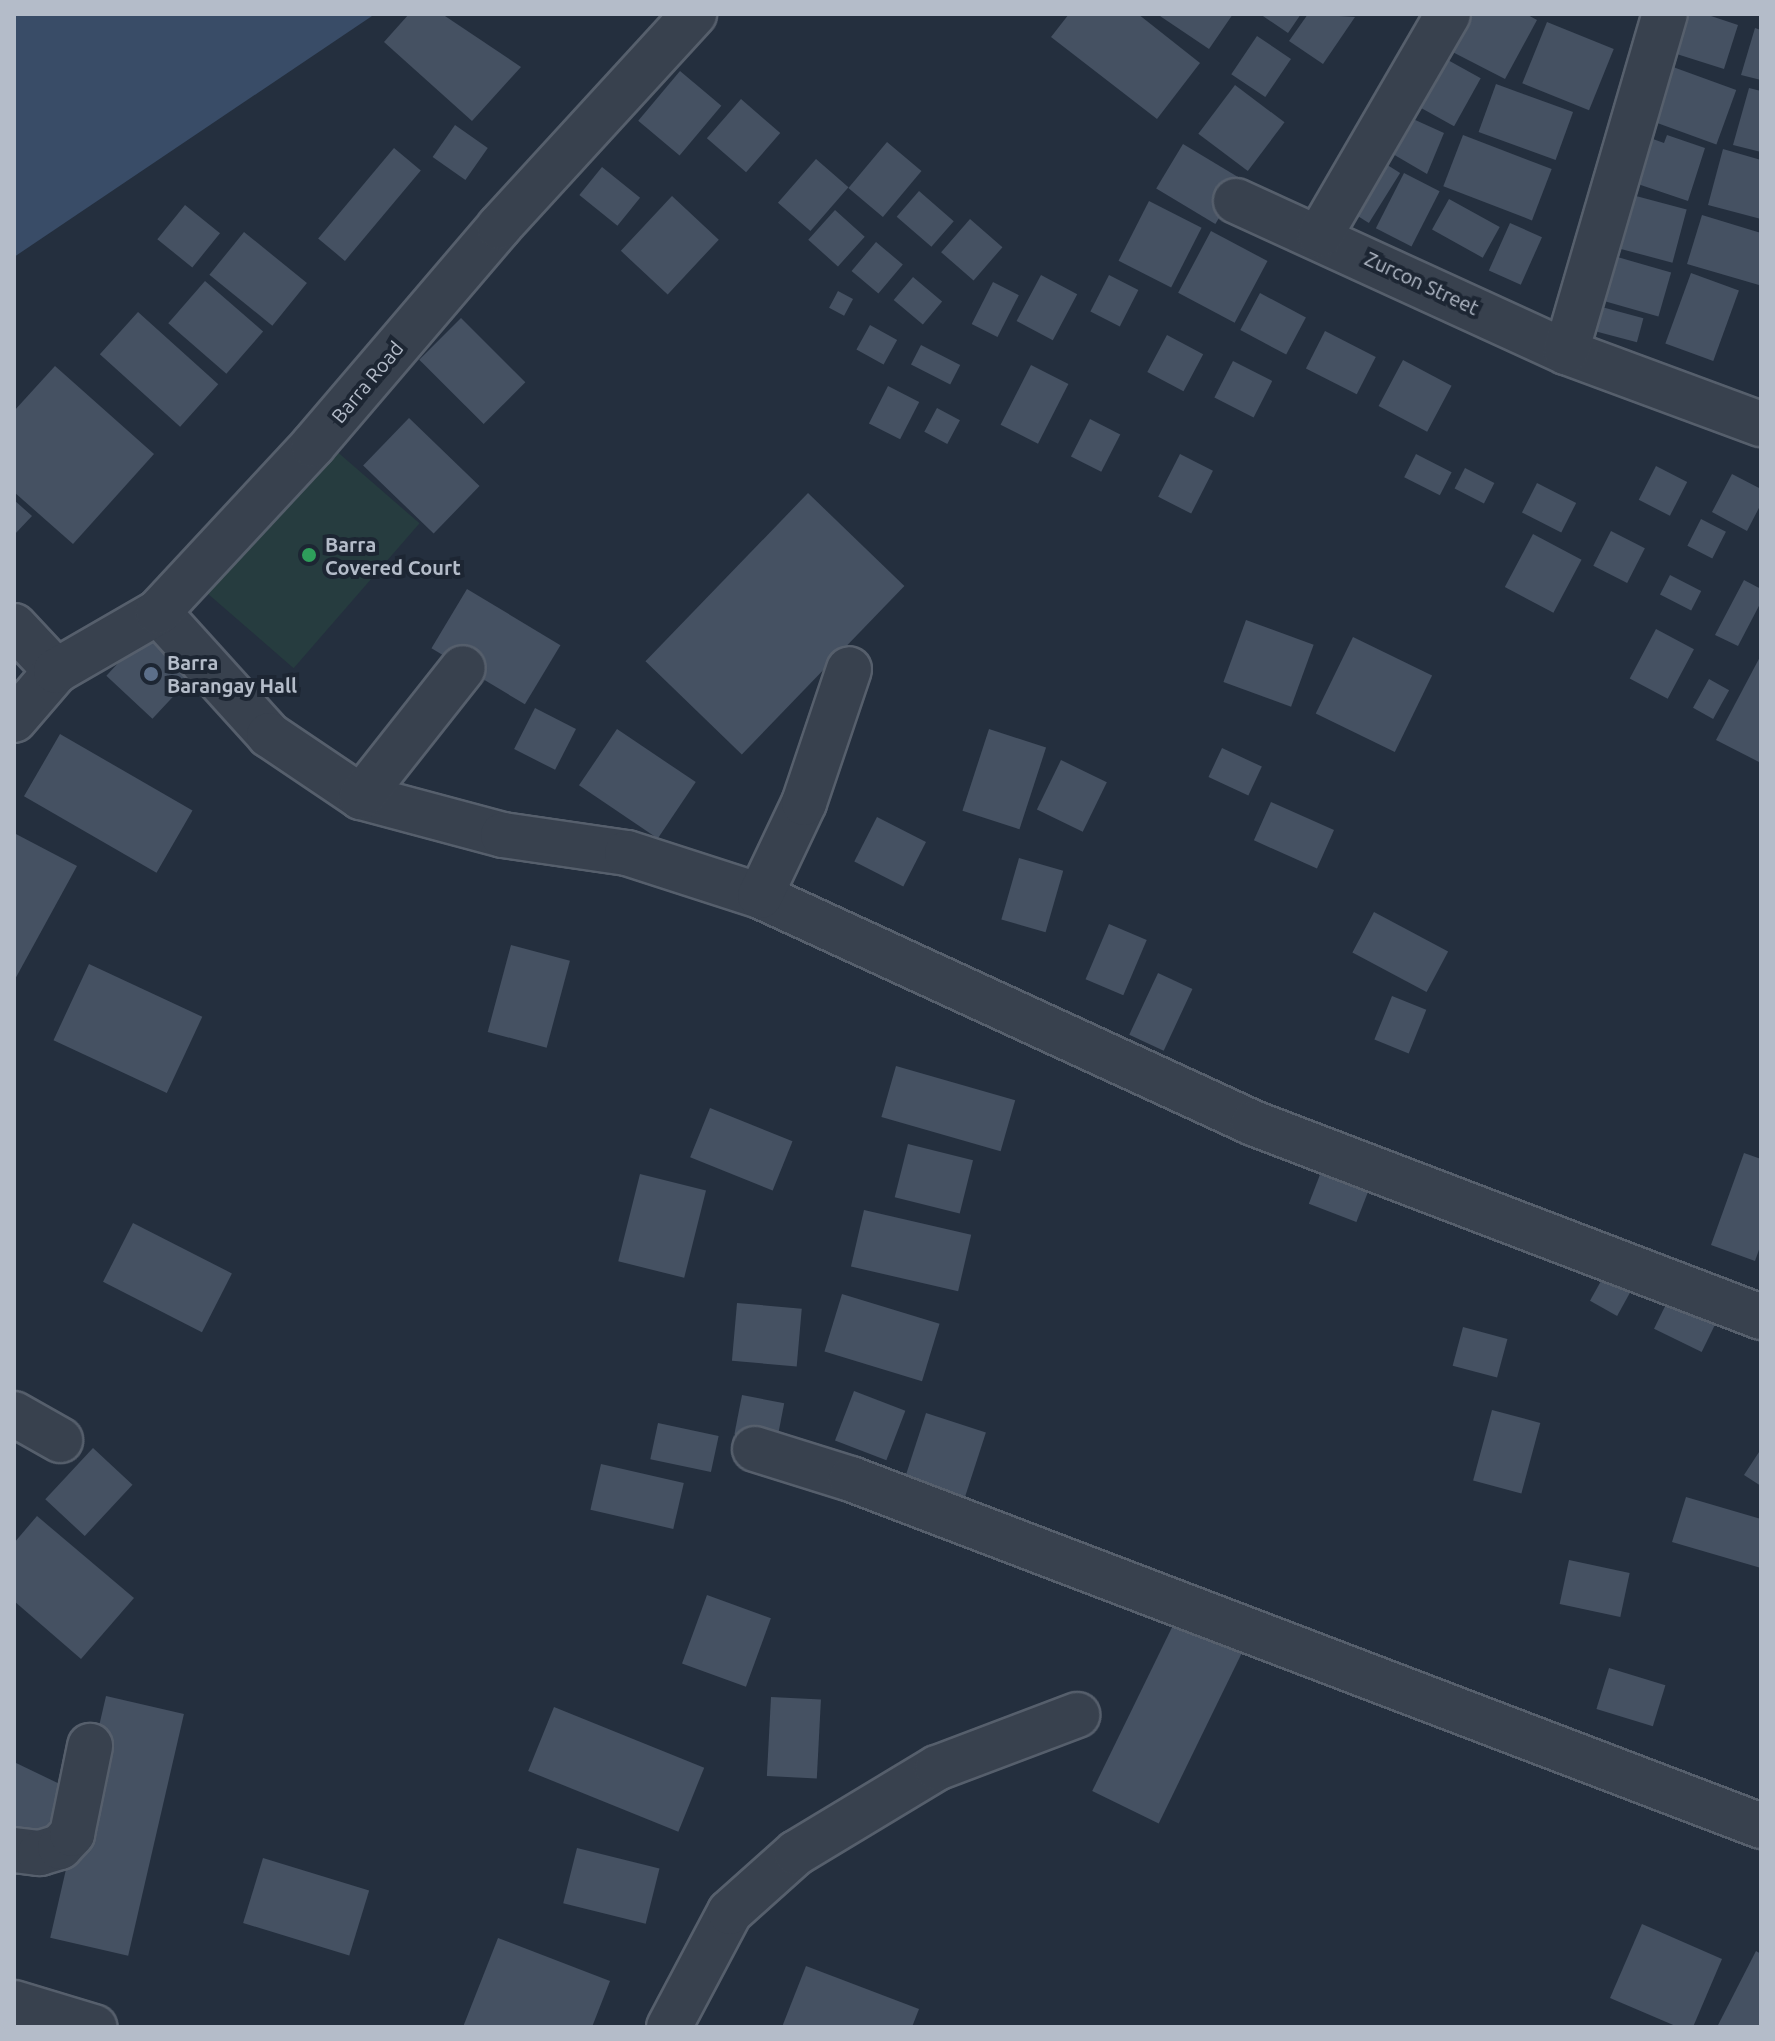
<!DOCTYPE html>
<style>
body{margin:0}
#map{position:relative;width:1775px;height:2041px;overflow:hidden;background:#242f3e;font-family:Ubuntu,sans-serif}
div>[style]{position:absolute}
.green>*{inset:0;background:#263c3f;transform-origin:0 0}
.water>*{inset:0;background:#394c67}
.building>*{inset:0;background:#455162;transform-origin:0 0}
.roads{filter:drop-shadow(2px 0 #565f6c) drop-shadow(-2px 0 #565f6c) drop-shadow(0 2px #565f6c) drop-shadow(0 -2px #565f6c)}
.minor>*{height:44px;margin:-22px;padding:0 22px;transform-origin:22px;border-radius:22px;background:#38414e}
.tertiary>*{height:44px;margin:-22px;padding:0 22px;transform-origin:22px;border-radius:22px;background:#38414e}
.dots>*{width:22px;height:22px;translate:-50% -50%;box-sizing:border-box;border:4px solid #1d2633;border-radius:50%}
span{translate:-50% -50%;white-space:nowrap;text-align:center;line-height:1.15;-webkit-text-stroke:8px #1d2633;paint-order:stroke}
.street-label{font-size:20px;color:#b4bcc9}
.poi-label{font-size:20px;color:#b4bcc9;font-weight:700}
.left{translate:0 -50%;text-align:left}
.frame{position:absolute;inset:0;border:16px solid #b4bcc9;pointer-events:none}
</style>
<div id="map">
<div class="green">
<div style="left:326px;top:442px;width:124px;height:192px;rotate:41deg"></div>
</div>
<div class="water">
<div style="clip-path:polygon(14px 14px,375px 14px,14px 257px)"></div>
</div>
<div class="building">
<div style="clip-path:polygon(409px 14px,442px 14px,521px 67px,472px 121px,384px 42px)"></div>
<div style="clip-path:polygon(1069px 14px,1138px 14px,1200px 63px,1157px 119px,1051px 37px)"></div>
<div style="clip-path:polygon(1157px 14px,1233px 14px,1209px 49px)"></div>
<div style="clip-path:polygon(1260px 14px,1301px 14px,1288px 33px)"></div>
<div style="clip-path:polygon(1308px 14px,1355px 17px,1323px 64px,1289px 41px)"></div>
<div style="clip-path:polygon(1454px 14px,1526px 14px,1537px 20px,1505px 79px,1437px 44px)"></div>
<div style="clip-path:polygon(1676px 14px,1705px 14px,1738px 25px,1724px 69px,1664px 50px)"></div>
<div style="left:1547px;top:22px;width:72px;height:66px;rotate:22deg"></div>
<div style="clip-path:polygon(1755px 28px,1761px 30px,1761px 80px,1741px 75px)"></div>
<div style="left:1257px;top:36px;width:41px;height:46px;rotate:34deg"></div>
<div style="left:1437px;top:54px;width:50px;height:55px;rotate:29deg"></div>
<div style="left:1662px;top:63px;width:79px;height:58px;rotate:20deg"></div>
<div style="left:680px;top:71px;width:54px;height:65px;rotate:40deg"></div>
<div style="left:1496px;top:84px;width:82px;height:51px;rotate:20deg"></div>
<div style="left:1235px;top:85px;width:62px;height:61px;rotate:37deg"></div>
<div style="clip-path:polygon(1749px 88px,1761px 91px,1761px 152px,1733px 145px)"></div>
<div style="left:741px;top:99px;width:52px;height:52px;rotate:41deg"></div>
<div style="clip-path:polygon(1402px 114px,1444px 133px,1427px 174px,1386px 150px)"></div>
<div style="left:455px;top:125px;width:40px;height:39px;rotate:35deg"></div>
<div style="clip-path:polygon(1639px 134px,1664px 143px,1667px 135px,1705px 148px,1688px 201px,1623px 179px)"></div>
<div style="left:1463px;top:135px;width:95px;height:55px;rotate:21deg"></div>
<div style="left:887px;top:142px;width:45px;height:60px;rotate:40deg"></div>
<div style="left:1183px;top:144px;width:69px;height:52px;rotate:31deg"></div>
<div style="left:394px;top:148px;width:35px;height:118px;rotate:40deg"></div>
<div style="clip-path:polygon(1723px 149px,1761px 160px,1761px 219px,1708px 205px)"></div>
<div style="left:1373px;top:156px;width:32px;height:59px;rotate:32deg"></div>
<div style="left:816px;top:159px;width:43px;height:58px;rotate:41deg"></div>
<div style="left:602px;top:167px;width:49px;height:36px;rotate:39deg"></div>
<div style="left:1404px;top:173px;width:40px;height:62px;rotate:27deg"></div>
<div style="left:919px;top:191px;width:46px;height:34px;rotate:41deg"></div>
<div style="left:1621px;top:192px;width:68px;height:55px;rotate:15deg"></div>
<div style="left:672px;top:196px;width:64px;height:75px;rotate:43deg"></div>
<div style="left:1449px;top:199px;width:58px;height:35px;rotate:29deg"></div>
<div style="left:1149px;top:201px;width:59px;height:67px;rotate:27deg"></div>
<div style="left:185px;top:205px;width:45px;height:44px;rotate:39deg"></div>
<div style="left:835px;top:210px;width:40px;height:40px;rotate:42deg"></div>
<div style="clip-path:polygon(1702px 215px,1761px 233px,1759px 285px,1687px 264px)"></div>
<div style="left:970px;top:219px;width:43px;height:44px;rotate:41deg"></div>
<div style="left:1510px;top:223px;width:35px;height:52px;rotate:24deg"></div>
<div style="left:1211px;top:231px;width:64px;height:70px;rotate:28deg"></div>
<div style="left:244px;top:232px;width:81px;height:55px;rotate:39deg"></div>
<div style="left:876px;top:242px;width:35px;height:38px;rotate:40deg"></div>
<div style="left:1600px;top:252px;width:74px;height:46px;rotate:16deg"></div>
<div style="left:1691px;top:273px;width:51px;height:75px;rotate:20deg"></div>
<div style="left:1041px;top:275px;width:41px;height:52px;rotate:28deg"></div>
<div style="left:1109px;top:275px;width:33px;height:41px;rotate:27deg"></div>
<div style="left:913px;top:277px;width:38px;height:30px;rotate:40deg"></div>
<div style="left:205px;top:281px;width:77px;height:56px;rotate:41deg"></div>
<div style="left:993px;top:282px;width:29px;height:47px;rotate:27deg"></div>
<div style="left:838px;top:291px;width:17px;height:19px;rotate:28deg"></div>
<div style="left:1260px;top:293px;width:52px;height:42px;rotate:28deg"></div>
<div style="left:1598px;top:306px;width:47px;height:25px;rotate:15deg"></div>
<div style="left:138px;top:312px;width:108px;height:57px;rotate:42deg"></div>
<div style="left:461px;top:318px;width:91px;height:59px;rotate:45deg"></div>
<div style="left:870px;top:325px;width:31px;height:28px;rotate:29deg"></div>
<div style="left:1325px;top:331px;width:57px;height:42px;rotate:27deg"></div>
<div style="left:1167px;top:335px;width:41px;height:42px;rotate:28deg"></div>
<div style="left:921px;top:345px;width:44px;height:22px;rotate:27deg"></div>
<div style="left:1403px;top:360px;width:55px;height:52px;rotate:28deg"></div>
<div style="left:1233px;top:361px;width:44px;height:41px;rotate:27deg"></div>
<div style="left:1031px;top:365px;width:42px;height:67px;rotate:27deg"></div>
<div style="clip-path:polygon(55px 366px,154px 454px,73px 544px,14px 492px,14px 411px)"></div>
<div style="left:888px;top:386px;width:35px;height:42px;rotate:27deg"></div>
<div style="left:937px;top:408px;width:26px;height:27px;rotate:28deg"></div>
<div style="left:409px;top:418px;width:98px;height:66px;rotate:44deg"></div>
<div style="left:1090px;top:419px;width:34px;height:42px;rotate:27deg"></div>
<div style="left:1180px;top:454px;width:37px;height:48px;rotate:27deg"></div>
<div style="left:1416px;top:454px;width:40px;height:26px;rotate:27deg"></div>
<div style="left:1656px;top:466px;width:35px;height:38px;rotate:27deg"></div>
<div style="left:1465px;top:468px;width:33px;height:23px;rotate:27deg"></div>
<div style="clip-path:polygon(1732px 474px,1761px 489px,1761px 504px,1747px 531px,1712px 512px)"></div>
<div style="left:1537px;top:483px;width:44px;height:33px;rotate:27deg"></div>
<div style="left:808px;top:493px;width:134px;height:234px;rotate:44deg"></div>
<div style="clip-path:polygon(14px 500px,32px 516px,14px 535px)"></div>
<div style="left:1701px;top:519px;width:28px;height:30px;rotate:27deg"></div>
<div style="left:1611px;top:531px;width:38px;height:39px;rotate:27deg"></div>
<div style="left:1533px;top:534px;width:55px;height:60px;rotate:28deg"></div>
<div style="left:1670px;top:575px;width:35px;height:22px;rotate:27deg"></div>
<div style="clip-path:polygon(1744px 580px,1761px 589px,1761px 602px,1738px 646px,1715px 635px)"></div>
<div style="left:467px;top:589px;width:109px;height:69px;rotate:31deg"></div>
<div style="left:1246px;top:620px;width:72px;height:66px;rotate:20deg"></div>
<div style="left:150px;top:629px;width:63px;height:64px;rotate:43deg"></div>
<div style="left:1656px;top:629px;width:43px;height:56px;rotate:28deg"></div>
<div style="left:1353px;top:637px;width:88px;height:85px;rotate:26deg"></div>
<div style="clip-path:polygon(1761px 655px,1761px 763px,1716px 740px)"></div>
<div style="left:1709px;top:679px;width:23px;height:33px;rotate:29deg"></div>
<div style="left:535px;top:708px;width:46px;height:46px;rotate:27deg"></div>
<div style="left:617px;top:729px;width:95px;height:68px;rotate:34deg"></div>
<div style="left:989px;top:729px;width:60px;height:86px;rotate:18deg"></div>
<div style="left:60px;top:734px;width:153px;height:72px;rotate:30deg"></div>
<div style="left:1222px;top:748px;width:44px;height:32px;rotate:25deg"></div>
<div style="left:1061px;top:760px;width:51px;height:55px;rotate:26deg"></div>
<div style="left:1271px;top:802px;width:69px;height:42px;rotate:24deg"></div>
<div style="left:877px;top:817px;width:55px;height:50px;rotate:27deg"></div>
<div style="clip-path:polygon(14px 833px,77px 866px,14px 981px)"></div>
<div style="left:1019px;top:858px;width:46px;height:64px;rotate:16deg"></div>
<div style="left:1374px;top:912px;width:84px;height:46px;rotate:28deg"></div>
<div style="left:1109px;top:924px;width:41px;height:60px;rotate:23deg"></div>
<div style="left:511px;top:945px;width:61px;height:90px;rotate:15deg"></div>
<div style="left:89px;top:964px;width:125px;height:84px;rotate:25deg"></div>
<div style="left:1158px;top:973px;width:38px;height:68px;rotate:25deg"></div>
<div style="left:1392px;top:996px;width:37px;height:47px;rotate:22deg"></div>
<div style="left:896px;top:1066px;width:124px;height:53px;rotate:16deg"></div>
<div style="left:710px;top:1108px;width:89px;height:53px;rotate:22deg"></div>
<div style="left:908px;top:1144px;width:67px;height:55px;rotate:14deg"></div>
<div style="clip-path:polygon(1744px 1153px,1761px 1159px,1761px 1244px,1755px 1261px,1711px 1245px)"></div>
<div style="left:1326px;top:1159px;width:51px;height:48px;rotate:21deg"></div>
<div style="left:640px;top:1174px;width:68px;height:90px;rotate:14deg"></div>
<div style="left:864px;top:1210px;width:110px;height:58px;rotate:13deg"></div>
<div style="left:133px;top:1223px;width:111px;height:66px;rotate:27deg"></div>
<div style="left:1606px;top:1272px;width:31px;height:33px;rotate:29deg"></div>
<div style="left:1672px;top:1292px;width:53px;height:41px;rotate:26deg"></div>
<div style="left:842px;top:1294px;width:102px;height:60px;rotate:17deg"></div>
<div style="left:737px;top:1303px;width:65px;height:58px;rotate:5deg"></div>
<div style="left:1463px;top:1327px;width:46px;height:40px;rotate:15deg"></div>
<div style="left:854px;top:1391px;width:55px;height:53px;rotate:21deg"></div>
<div style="left:742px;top:1395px;width:43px;height:40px;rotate:11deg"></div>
<div style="left:1492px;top:1410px;width:50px;height:73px;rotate:15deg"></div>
<div style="left:926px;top:1413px;width:63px;height:73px;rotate:18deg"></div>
<div style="left:658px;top:1423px;width:62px;height:37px;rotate:12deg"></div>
<div style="left:93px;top:1448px;width:54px;height:70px;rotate:43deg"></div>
<div style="clip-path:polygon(1761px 1449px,1761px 1486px,1744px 1475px)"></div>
<div style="left:601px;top:1464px;width:85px;height:47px;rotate:13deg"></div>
<div style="clip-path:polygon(1686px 1497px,1761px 1519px,1761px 1568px,1672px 1542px)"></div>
<div style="clip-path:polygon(37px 1516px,134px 1598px,81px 1659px,14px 1601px,14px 1543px)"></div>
<div style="left:1569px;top:1560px;width:62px;height:45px;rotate:12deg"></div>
<div style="left:707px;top:1595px;width:68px;height:73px;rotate:20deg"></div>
<div style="left:1179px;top:1613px;width:74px;height:198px;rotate:26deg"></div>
<div style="left:1609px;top:1668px;width:59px;height:43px;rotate:17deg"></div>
<div style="left:106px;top:1696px;width:80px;height:248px;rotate:13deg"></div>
<div style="left:771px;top:1697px;width:50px;height:79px;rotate:3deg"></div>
<div style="left:554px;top:1707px;width:162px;height:69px;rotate:22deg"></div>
<div style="clip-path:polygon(14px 1762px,66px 1787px,40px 1842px,14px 1830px)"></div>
<div style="left:577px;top:1848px;width:85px;height:57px;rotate:14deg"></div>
<div style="left:263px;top:1858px;width:111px;height:68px;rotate:17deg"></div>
<div style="clip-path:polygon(1642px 1924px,1722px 1959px,1693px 2027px,1678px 2027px,1610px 1998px)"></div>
<div style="clip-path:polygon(498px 1938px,610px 1981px,592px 2027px,463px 2027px)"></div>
<div style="clip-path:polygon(1756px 1951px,1761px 1954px,1761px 2027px,1717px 2027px)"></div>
<div style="clip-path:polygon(806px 1966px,919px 2009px,912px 2027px,782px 2027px)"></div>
</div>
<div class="roads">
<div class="minor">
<div style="left:1236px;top:201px;width:363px;rotate:24.6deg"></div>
<div style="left:1566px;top:352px;width:208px;rotate:20.3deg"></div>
<div style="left:1320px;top:235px;width:255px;rotate:-59.9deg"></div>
<div style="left:1566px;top:352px;width:352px;rotate:-73.7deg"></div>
<div style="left:158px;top:612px;width:166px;rotate:47.9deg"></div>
<div style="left:269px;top:735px;width:111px;rotate:34deg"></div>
<div style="left:361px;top:797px;width:147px;rotate:15deg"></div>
<div style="left:503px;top:835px;width:125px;rotate:8.3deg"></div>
<div style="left:627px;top:853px;width:140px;rotate:17.9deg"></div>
<div style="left:760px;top:896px;width:543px;rotate:24.72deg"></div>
<div style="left:1253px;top:1123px;width:544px;rotate:20.9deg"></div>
<div style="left:14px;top:626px;width:62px;rotate:47deg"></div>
<div style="left:361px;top:797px;width:164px;rotate:-51.7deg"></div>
<div style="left:760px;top:896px;width:103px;rotate:-64.7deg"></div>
<div style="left:804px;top:803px;width:141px;rotate:-71.4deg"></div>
<div style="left:14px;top:1414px;width:53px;rotate:29.5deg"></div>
<div style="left:755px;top:1449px;width:101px;rotate:17.4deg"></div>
<div style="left:851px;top:1479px;width:974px;rotate:20.87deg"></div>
<div style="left:14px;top:1850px;width:26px;rotate:7deg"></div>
<div style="left:40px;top:1853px;width:21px;rotate:-17deg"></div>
<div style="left:60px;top:1847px;width:18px;rotate:-47deg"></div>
<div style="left:72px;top:1834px;width:90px;rotate:-78.4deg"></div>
<div style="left:669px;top:2027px;width:130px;rotate:-62.1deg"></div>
<div style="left:730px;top:1912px;width:89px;rotate:-41.8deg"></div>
<div style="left:796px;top:1853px;width:165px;rotate:-31.1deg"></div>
<div style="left:937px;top:1768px;width:150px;rotate:-20.7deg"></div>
</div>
<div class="tertiary">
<div style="left:14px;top:720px;width:65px;rotate:-49.4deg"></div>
<div style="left:56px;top:671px;width:118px;rotate:-30deg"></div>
<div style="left:158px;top:612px;width:228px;rotate:-47.1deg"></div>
<div style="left:313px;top:445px;width:287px;rotate:-49.5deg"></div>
<div style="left:499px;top:227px;width:289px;rotate:-47.5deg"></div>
<div style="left:14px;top:2003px;width:84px;rotate:16.7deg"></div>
</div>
</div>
<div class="dots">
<div style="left:309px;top:555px;background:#2e9e5b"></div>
<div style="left:151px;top:674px;background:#5c6f8a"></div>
</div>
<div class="street-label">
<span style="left:1422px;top:283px;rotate:25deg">Zurcon Street</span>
<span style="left:367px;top:382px;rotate:-50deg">Barra Road</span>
</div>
<div class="poi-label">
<span class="left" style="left:325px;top:556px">Barra<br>Covered Court</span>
<span class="left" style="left:167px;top:674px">Barra<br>Barangay Hall</span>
</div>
<div class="frame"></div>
</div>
